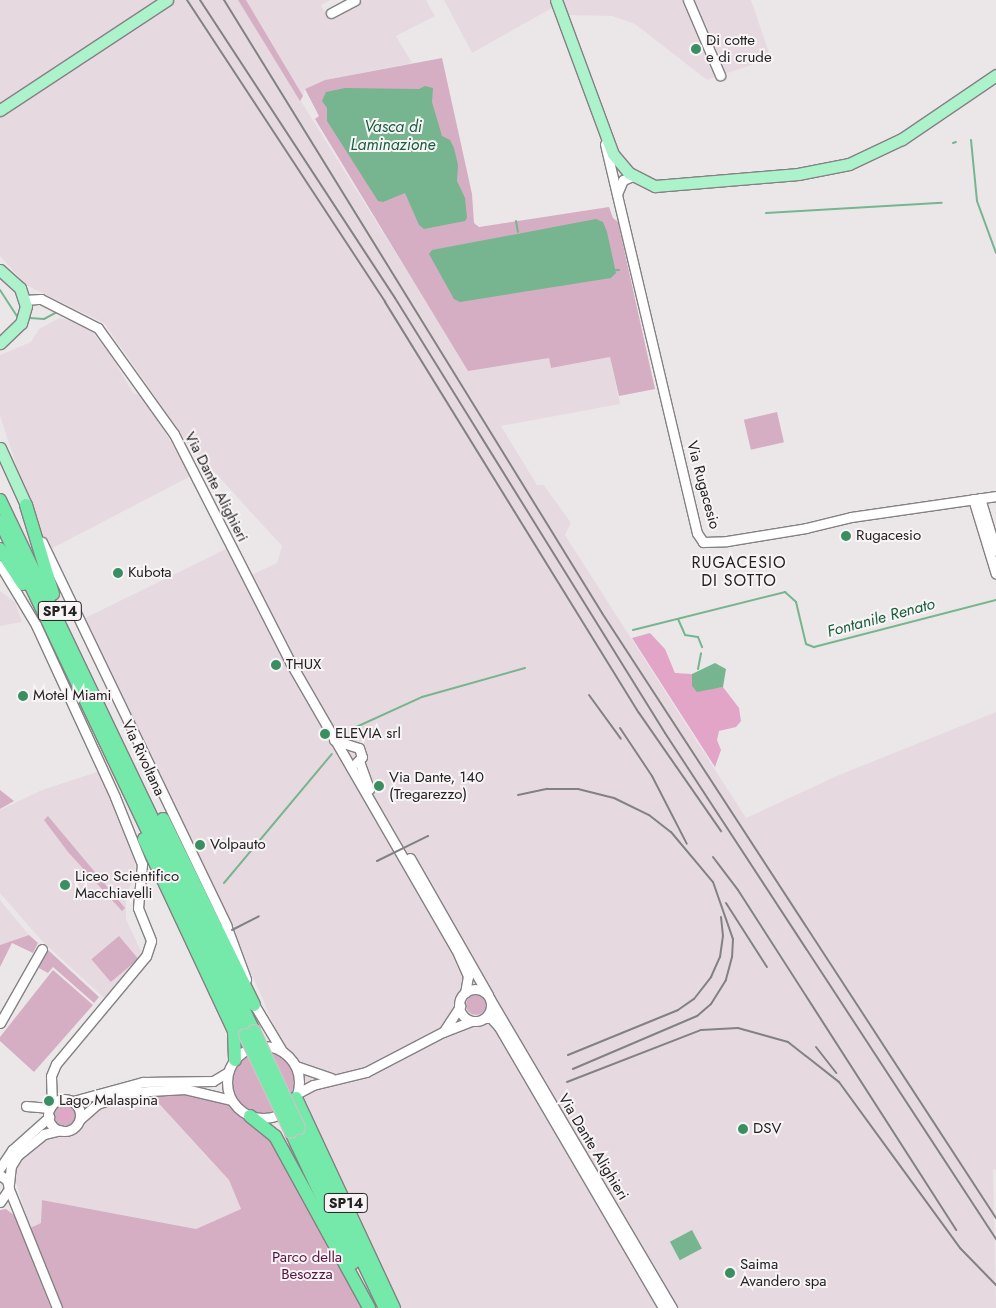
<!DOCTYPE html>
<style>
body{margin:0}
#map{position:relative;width:996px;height:1308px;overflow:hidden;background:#ebe7e9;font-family:Jost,sans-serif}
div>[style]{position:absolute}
.built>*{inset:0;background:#e6dae0}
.green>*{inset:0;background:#d5aec4;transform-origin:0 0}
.round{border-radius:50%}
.forest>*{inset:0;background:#e2a5c8}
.water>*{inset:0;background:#76b590;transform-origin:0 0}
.stream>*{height:2px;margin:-1px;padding:0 1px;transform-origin:1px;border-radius:1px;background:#76b590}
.roads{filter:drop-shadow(1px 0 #848183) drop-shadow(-1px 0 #848183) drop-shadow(0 1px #848183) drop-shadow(0 -1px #848183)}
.minor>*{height:9px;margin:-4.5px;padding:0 4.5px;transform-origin:4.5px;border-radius:4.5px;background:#fff}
.minor>.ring{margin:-4.5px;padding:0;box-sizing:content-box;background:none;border:9px solid #fff;border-radius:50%}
.major>*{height:11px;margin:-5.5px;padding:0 5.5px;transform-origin:5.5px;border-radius:5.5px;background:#acf2cb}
.highway>*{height:12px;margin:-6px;padding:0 6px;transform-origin:6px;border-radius:6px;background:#74e9a9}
.rail>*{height:2px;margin:-1px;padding:0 1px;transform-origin:1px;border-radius:1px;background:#838182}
.bridges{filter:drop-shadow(1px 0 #c6c6c6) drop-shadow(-1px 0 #c6c6c6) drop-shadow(0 1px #c6c6c6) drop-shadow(0 -1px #c6c6c6)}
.highway-bridge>*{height:12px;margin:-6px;padding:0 6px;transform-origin:6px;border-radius:6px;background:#74e9a9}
.dots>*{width:14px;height:14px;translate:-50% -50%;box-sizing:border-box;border:2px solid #f8f4f6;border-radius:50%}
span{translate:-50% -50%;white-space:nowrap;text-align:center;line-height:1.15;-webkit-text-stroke:4px #f8f4f6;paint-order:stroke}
.shield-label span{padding:1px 4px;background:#f8f4f6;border:1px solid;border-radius:4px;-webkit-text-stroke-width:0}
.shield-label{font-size:14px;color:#232223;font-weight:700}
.poi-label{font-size:15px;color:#232223}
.left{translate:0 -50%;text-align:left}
.street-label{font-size:15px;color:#232223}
.park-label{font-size:15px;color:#581141}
.water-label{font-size:16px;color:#165f3c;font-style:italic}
.neighbourhood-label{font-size:16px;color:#232223;letter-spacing:1px}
</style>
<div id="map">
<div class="built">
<div style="clip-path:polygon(0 0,238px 0,435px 316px,549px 358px,551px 368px,610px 357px,620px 404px,501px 426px,537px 485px,544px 485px,571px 523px,565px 535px,746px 818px,839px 775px,996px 712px,996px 1169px,993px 1170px,996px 1308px,399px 1308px,307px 1107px,262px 997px,147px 748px,81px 620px,228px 548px,247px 577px,277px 563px,282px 546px,185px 440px,104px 323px,26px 285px,0 256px)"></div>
<div style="clip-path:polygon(246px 0,331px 0,321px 5px,329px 20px,364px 0,426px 0,435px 16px,396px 36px,412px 63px,325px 80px,305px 89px,303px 96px)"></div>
<div style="clip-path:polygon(444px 0,551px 0,554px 7px,472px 53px)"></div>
<div style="clip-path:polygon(559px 0,751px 0,771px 58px,707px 80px,635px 24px,612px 16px,565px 15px)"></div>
<div style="clip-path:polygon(59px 318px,86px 324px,110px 354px,134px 394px,143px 395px,191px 476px,45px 552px,0 416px,0 355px,31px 342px,39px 329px)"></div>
<div style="clip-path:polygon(0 591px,15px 602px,22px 622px,0 626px)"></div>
<div style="clip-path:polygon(100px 771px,135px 859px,134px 877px,126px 896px,126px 919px,142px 953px,104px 998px,41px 940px,0 893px,0 810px,42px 790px)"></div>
<div style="clip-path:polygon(0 900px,29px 935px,0 945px)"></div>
<div style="clip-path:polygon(152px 1096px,229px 1180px,241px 1209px,196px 1229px,42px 1200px,41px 1223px,30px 1228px,14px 1176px,20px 1160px,49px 1138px,72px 1136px,93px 1111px,128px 1098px)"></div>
</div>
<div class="green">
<div style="clip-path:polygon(238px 0,246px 0,303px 96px,300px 101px)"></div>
<div style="clip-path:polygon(442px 58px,472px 194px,474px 223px,479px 227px,609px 207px,613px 218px,618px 222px,655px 389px,619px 396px,610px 357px,551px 368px,549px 358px,468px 371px,315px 119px,319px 116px,305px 89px,325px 80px)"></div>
<div style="left:777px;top:412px;width:31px;height:34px;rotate:77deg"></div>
<div style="clip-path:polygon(0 790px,14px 801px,0 809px)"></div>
<div style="clip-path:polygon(48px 816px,125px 908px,122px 911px,68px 852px,44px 820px)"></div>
<div style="clip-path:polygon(29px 935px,38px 943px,33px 953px,12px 943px,0 967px,0 945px)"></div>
<div style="left:119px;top:936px;width:30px;height:36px;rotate:50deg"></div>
<div style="clip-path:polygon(47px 949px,99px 997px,94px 1003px,53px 967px,48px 973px,37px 967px)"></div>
<div style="clip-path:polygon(53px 970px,93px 1005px,34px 1072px,0 1041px,0 1037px)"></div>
<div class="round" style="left:466px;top:995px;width:20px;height:20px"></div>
<div class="round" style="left:232px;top:1051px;width:62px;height:62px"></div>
<div style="clip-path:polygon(195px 1094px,223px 1101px,243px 1117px,280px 1136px,292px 1148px,371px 1308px,61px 1308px,30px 1228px,41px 1223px,42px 1200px,196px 1229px,241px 1209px,229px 1180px,152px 1096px)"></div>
<div class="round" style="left:52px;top:1103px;width:24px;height:24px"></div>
<div style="clip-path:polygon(6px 1209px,15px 1216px,51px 1308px,0 1308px,0 1210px)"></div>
</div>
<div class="forest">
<div style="clip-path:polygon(650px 633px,665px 649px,675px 673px,692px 674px,695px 690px,723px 687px,739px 708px,741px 721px,736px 727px,719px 731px,717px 740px,721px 750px,715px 767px,632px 638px)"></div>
<div class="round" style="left:59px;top:1109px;width:12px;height:12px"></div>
</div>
<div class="water">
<div style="clip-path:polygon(425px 86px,433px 88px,432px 102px,442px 136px,450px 140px,454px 148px,458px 165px,457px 181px,465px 198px,467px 218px,465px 221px,424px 229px,419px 225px,405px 193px,383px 202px,378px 201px,327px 121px,327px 108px,322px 101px,326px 92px,345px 88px,419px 89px)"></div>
<div style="clip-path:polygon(596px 219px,603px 222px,607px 232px,616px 273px,611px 278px,460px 302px,454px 299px,429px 254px,432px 250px)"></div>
<div style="clip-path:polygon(715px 663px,726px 669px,723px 687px,697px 692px,692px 686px,692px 674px)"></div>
<div style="left:692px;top:1230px;width:21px;height:25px;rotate:62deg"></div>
</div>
<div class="stream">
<div style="left:971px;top:140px;width:61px;rotate:84.4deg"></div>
<div style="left:977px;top:201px;width:55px;rotate:69.9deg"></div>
<div style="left:953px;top:143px;width:3px;rotate:-18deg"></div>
<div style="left:766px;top:213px;width:176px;rotate:-3.3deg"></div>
<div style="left:516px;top:221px;width:11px;rotate:80deg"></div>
<div style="left:616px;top:270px;width:3px"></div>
<div style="left:0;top:290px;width:31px;rotate:57deg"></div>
<div style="left:30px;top:318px;width:14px;rotate:4deg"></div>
<div style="left:44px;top:319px;width:15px;rotate:-28deg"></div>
<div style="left:678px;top:619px;width:17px;rotate:66deg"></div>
<div style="left:685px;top:635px;width:13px;rotate:9deg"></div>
<div style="left:698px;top:637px;width:11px;rotate:68deg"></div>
<div style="left:633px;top:630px;width:157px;rotate:-14deg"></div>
<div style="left:785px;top:592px;width:15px;rotate:42deg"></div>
<div style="left:796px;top:602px;width:43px;rotate:76.6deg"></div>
<div style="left:806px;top:644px;width:9px;rotate:21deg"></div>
<div style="left:814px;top:647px;width:188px;rotate:-14.5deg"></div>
<div style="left:698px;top:669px;width:16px;rotate:-79deg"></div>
<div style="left:354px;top:728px;width:75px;rotate:-24.5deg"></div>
<div style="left:422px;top:697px;width:107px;rotate:-15.7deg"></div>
<div style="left:224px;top:883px;width:168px;rotate:-50.1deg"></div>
</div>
<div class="roads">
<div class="minor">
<div style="left:688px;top:0;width:82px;rotate:66.9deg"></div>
<div style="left:331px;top:13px;width:27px;rotate:-28deg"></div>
<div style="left:605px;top:144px;width:400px;rotate:76.7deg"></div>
<div style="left:697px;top:533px;width:11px;rotate:56deg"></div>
<div style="left:703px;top:542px;width:24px;rotate:-2deg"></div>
<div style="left:727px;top:541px;width:80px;rotate:-9.3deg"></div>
<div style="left:806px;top:528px;width:46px;rotate:-13.7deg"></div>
<div style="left:851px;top:517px;width:147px;rotate:-8.2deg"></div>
<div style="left:617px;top:194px;width:15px;rotate:-67deg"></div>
<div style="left:623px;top:180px;width:11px;rotate:-22deg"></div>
<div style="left:25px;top:300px;width:16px;rotate:-4deg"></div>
<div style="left:41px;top:299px;width:64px;rotate:27deg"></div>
<div style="left:98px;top:328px;width:130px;rotate:54.4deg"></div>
<div style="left:174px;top:434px;width:256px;rotate:63deg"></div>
<div style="left:290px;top:662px;width:332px;rotate:60deg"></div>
<div style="left:456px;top:949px;width:30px;rotate:66deg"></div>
<div style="left:468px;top:976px;width:17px;rotate:100deg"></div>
<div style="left:980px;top:498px;width:55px;rotate:73.2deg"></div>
<div style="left:973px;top:499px;width:78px;rotate:73deg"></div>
<div style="left:42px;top:542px;width:425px;rotate:64.3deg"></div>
<div style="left:226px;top:925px;width:58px;rotate:69.7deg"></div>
<div style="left:0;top:565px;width:70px;rotate:59deg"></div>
<div style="left:36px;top:625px;width:189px;rotate:65.3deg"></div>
<div style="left:115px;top:797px;width:72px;rotate:68.1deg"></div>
<div style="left:142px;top:864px;width:44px;rotate:95.2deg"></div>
<div style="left:138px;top:908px;width:35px;rotate:68deg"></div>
<div style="left:151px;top:941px;width:16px;rotate:108deg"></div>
<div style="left:146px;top:956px;width:141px;rotate:129.8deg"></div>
<div style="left:56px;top:1064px;width:13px;rotate:113deg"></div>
<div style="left:51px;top:1076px;width:29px;rotate:88deg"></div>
<div style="left:334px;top:740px;width:26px;rotate:18deg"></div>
<div style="left:359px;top:748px;width:9px;rotate:72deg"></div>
<div style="left:362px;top:757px;width:8px;rotate:135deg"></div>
<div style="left:359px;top:761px;width:30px;rotate:70deg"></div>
<div style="left:410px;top:858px;width:158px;rotate:60.3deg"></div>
<div class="ring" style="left:459px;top:989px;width:23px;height:23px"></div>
<div style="left:490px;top:999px;width:359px;rotate:59.5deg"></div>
<div style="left:252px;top:1001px;width:58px;rotate:59deg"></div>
<div style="left:485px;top:1018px;width:6px"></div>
<div style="left:491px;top:1018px;width:12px;rotate:48deg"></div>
<div style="left:499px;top:1027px;width:325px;rotate:59.7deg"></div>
<div style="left:0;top:1023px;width:85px;rotate:-60.4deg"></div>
<div style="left:444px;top:1031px;width:30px;rotate:-57deg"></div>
<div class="ring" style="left:227px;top:1046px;width:63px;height:63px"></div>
<div style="left:296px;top:1066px;width:37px;rotate:19deg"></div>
<div style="left:298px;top:1093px;width:17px;rotate:-28deg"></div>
<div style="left:313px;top:1085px;width:55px;rotate:-13.8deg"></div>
<div style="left:366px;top:1072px;width:87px;rotate:-27.5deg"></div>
<div style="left:443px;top:1032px;width:31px;rotate:-21deg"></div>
<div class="ring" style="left:48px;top:1099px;width:23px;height:23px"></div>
<div style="left:73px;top:1101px;width:73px;rotate:-15.2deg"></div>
<div style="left:143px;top:1082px;width:70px;rotate:-0.8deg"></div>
<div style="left:213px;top:1081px;width:17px;rotate:-31deg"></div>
<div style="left:26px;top:1106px;width:24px;rotate:5deg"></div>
<div style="left:80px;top:1119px;width:23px;rotate:-41deg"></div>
<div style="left:97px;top:1104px;width:37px;rotate:-19deg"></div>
<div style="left:132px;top:1092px;width:53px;rotate:-3.2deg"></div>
<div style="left:185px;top:1089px;width:47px;rotate:13.4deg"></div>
<div style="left:0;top:1168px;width:22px;rotate:-56deg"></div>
<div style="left:12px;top:1150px;width:50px;rotate:-41.7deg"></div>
<div style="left:0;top:1175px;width:9px;rotate:36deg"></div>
<div style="left:7px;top:1180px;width:9px;rotate:77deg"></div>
<div style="left:9px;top:1189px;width:16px;rotate:125deg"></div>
<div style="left:9px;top:1184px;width:18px;rotate:-84deg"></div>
<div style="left:11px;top:1166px;width:13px;rotate:-58deg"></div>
<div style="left:18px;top:1155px;width:33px;rotate:-39deg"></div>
<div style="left:44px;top:1134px;width:17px;rotate:-13deg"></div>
<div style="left:9px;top:1189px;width:128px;rotate:68deg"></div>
</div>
<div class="major">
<div style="left:556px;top:0;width:164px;rotate:69.7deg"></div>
<div style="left:613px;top:154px;width:25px;rotate:50deg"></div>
<div style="left:629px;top:173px;width:29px;rotate:27deg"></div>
<div style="left:655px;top:186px;width:144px;rotate:-4.8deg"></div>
<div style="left:798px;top:174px;width:52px;rotate:-11.1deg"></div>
<div style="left:849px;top:164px;width:59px;rotate:-25.3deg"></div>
<div style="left:902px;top:139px;width:114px;rotate:-34.2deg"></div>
<div style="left:0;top:110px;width:200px;rotate:-33.4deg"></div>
<div style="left:0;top:270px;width:27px;rotate:42deg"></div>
<div style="left:20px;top:288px;width:19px;rotate:72deg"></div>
<div style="left:26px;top:306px;width:18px;rotate:106deg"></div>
<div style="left:21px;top:323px;width:29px;rotate:136deg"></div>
<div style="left:0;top:448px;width:63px;rotate:65.5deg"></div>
</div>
<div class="highway">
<div style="left:0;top:500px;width:589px;rotate:64.44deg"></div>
<div style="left:26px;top:505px;width:93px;rotate:73.1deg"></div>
<div style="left:0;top:521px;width:569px;rotate:64.52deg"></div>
<div style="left:0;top:549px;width:42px;rotate:56.7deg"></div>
<div style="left:163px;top:819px;width:207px;rotate:63.9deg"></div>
<div style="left:144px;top:839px;width:212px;rotate:64.9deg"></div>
<div style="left:234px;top:1031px;width:29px;rotate:88deg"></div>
<div style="left:296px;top:1098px;width:232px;rotate:65deg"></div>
<div style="left:250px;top:1116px;width:32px;rotate:39deg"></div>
<div style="left:275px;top:1136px;width:196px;rotate:61.3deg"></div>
<div style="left:299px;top:1128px;width:199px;rotate:64.5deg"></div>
<div style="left:291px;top:1132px;width:145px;rotate:64.7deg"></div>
</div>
</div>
<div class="rail">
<div style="left:187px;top:0;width:361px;rotate:56.7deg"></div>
<div style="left:385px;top:302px;width:483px;rotate:58.3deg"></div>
<div style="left:639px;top:713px;width:144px;rotate:55.2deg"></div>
<div style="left:200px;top:0;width:356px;rotate:56.8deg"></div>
<div style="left:395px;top:298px;width:512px;rotate:58.17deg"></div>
<div style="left:665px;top:733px;width:605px;rotate:56.81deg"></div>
<div style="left:224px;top:0;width:720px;rotate:58.34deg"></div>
<div style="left:602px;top:613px;width:722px;rotate:56.93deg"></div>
<div style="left:589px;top:695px;width:54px;rotate:54deg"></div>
<div style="left:620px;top:728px;width:58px;rotate:56.3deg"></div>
<div style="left:652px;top:776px;width:76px;rotate:62.8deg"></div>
<div style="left:518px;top:795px;width:30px;rotate:-12deg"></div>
<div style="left:547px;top:789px;width:31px"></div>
<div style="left:578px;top:789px;width:37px;rotate:14deg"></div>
<div style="left:614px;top:798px;width:39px;rotate:26deg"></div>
<div style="left:649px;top:815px;width:28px;rotate:38deg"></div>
<div style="left:671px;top:832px;width:65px;rotate:50deg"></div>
<div style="left:713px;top:882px;width:60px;rotate:70.7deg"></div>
<div style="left:733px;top:939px;width:18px;rotate:93deg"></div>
<div style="left:732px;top:957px;width:24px;rotate:105deg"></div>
<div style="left:726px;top:980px;width:28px;rotate:122deg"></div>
<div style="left:711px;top:1004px;width:18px;rotate:139deg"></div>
<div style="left:697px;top:1016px;width:135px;rotate:156.9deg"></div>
<div style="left:713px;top:857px;width:41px;rotate:52.9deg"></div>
<div style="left:738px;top:890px;width:404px;rotate:57.3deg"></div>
<div style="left:377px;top:861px;width:57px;rotate:-26.1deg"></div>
<div style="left:726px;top:903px;width:76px;rotate:57.4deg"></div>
<div style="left:232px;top:930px;width:30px;rotate:-27deg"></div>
<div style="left:816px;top:1047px;width:33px;rotate:52deg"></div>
<div style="left:568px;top:1055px;width:119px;rotate:-22.2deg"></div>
<div style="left:678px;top:1010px;width:19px;rotate:-35deg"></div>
<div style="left:694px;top:999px;width:28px;rotate:-52deg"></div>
<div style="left:711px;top:977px;width:22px;rotate:-66deg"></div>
<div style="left:720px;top:957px;width:21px;rotate:-82deg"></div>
<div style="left:723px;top:936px;width:19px;rotate:-96deg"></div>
<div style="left:567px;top:1082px;width:144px;rotate:-21.2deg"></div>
<div style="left:701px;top:1030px;width:37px;rotate:-3deg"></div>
<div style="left:738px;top:1028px;width:52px;rotate:15.6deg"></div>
<div style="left:788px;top:1042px;width:65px;rotate:38.1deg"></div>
<div style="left:839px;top:1082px;width:205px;rotate:53.9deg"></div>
<div style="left:960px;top:1248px;width:52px;rotate:45.8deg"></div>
</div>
<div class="bridges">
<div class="highway-bridge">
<div style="left:254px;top:1031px;width:107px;rotate:65.1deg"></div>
<div style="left:245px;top:1035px;width:107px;rotate:64.6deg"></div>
</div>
</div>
<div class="dots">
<div style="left:696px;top:49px;background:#3a8f62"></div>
<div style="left:846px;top:536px;background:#3a8f62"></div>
<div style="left:118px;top:573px;background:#3a8f62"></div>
<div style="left:276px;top:665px;background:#3a8f62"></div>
<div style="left:23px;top:696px;background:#3a8f62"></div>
<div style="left:325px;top:734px;background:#3a8f62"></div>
<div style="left:379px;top:786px;background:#3a8f62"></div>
<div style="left:200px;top:845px;background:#3a8f62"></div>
<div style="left:65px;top:885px;background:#3a8f62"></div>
<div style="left:49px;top:1101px;background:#3a8f62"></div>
<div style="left:743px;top:1129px;background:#3a8f62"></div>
<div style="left:730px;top:1273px;background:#3a8f62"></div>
</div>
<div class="shield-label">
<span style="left:60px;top:611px">SP14</span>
<span style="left:346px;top:1203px">SP14</span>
</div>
<div class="poi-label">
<span class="left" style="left:706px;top:49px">Di cotte<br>e di crude</span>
<span class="left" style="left:856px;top:536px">Rugacesio</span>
<span class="left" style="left:128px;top:573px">Kubota</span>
<span class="left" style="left:286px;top:665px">THUX</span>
<span class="left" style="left:33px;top:696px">Motel Miami</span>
<span class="left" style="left:335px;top:734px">ELEVIA srl</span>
<span class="left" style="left:389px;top:786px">Via Dante, 140<br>(Tregarezzo)</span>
<span class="left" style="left:210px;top:845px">Volpauto</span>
<span class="left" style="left:75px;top:885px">Liceo Scientifico<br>Macchiavelli</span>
<span class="left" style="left:59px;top:1101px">Lago Malaspina</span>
<span class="left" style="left:753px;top:1129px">DSV</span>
<span class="left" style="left:740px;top:1273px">Saima<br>Avandero spa</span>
</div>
<div class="street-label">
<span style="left:703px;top:485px;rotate:75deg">Via Rugacesio</span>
<span style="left:216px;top:487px;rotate:63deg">Via Dante Alighieri</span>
<span style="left:143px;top:758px;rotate:65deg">Via Rivoltana</span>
<span style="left:593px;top:1147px;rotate:59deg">Via Dante Alighieri</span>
</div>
<div class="park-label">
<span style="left:307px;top:1266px">Parco della<br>Besozza</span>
</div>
<div class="water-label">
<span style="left:393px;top:136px">Vasca di<br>Laminazione</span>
<span style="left:881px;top:618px;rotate:-15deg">Fontanile Renato</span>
</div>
<div class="neighbourhood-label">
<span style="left:739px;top:572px">RUGACESIO<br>DI SOTTO</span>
</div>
</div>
